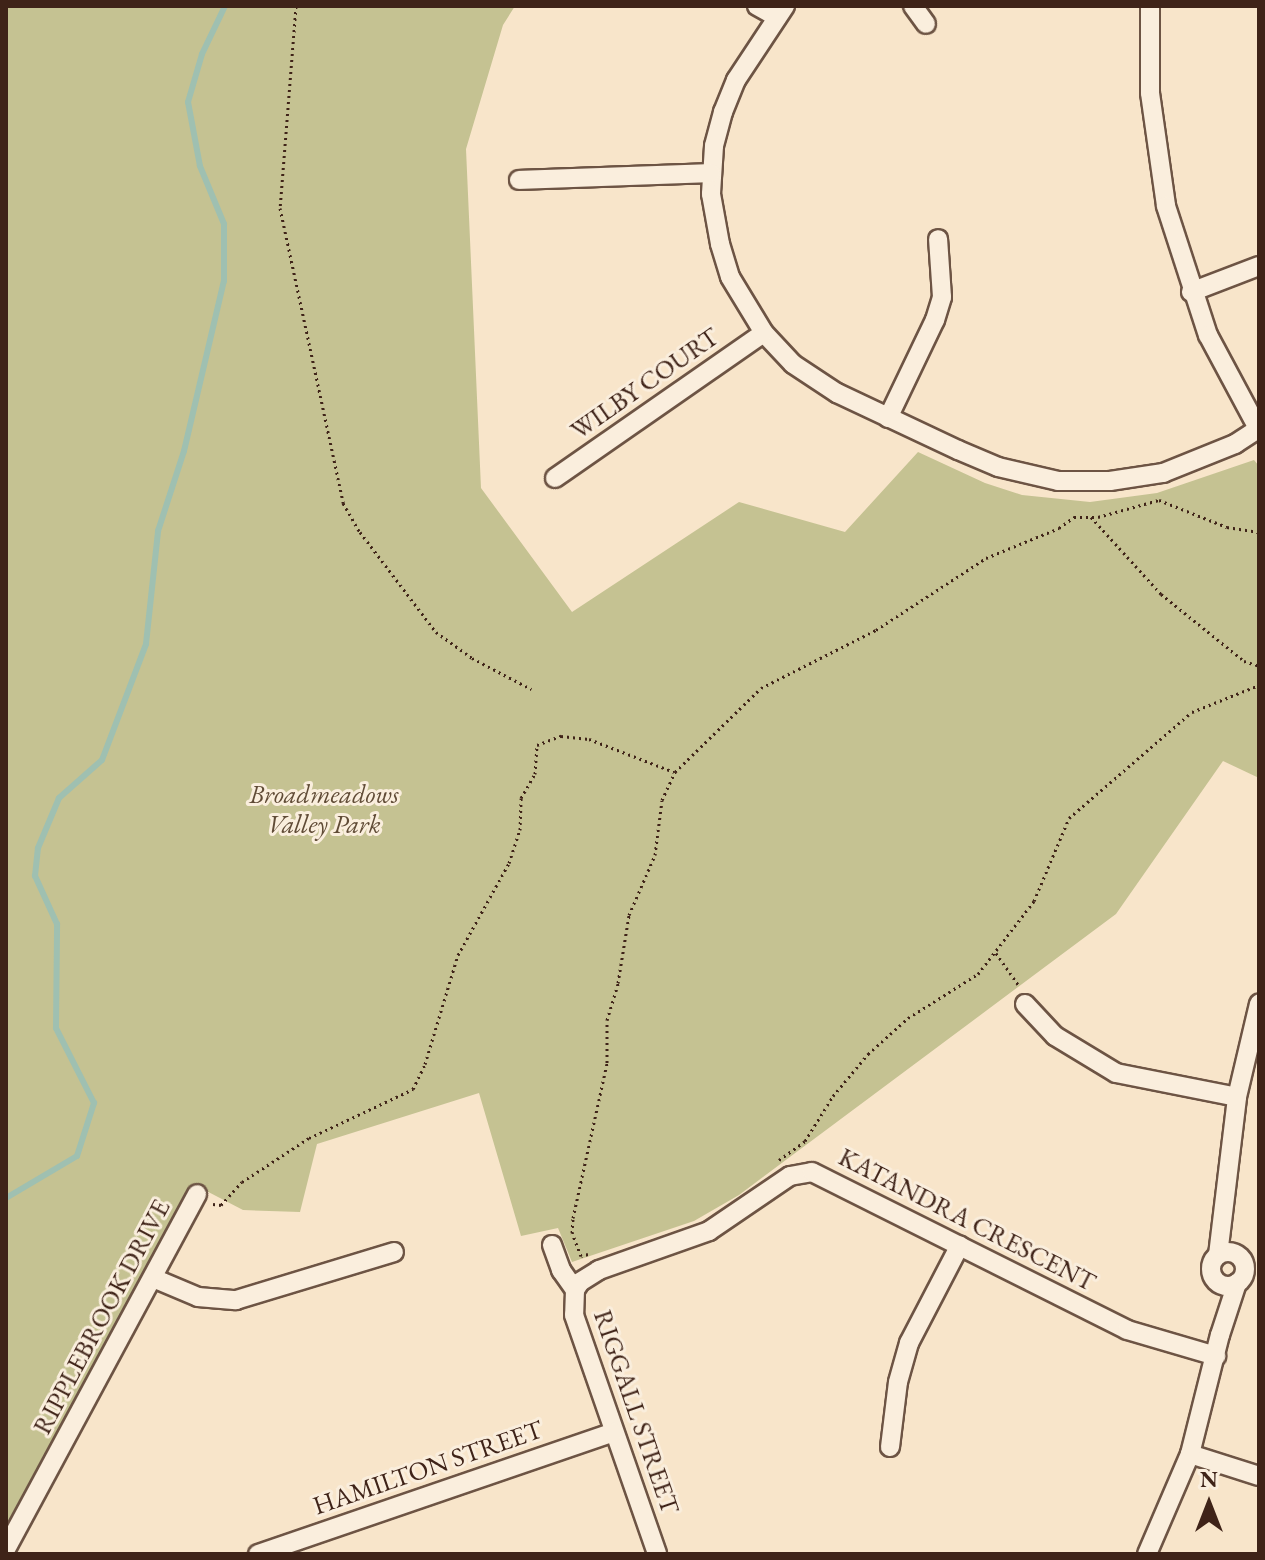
<!DOCTYPE html>
<style>
body{margin:0}
#map{position:relative;width:1265px;height:1560px;overflow:hidden;background:#f8e5ca;font-family:"EB Garamond",serif}
div>[style]{position:absolute}
.green>*{inset:0;background:#c5c292}
.stream>*{height:6px;margin:-3px;padding:0 3px;transform-origin:3px;border-radius:3px;background:#9fc0b1}
.path>*{height:3px;margin-top:-1.5px;transform-origin:0;background:repeating-linear-gradient(90deg,#3f2318 0 2px,transparent 0 6px)}
.roads{filter:drop-shadow(2px 0 #6d5444) drop-shadow(-2px 0 #6d5444) drop-shadow(0 2px #6d5444) drop-shadow(0 -2px #6d5444)}
.minor>*{height:18px;margin:-9px;padding:0 9px;transform-origin:9px;border-radius:9px;background:#faeedd}
.minor>.ring{margin:-9px;padding:0;box-sizing:content-box;background:none;border:18px solid #faeedd;border-radius:50%}
span{translate:-50% -50%;white-space:nowrap;text-align:center;line-height:1.15;-webkit-text-stroke:6px #faeedd;paint-order:stroke}
.street-label{font-size:26px;color:#3f2318}
.park-label{font-size:26px;color:#604b36;font-style:italic}
.frame{position:absolute;inset:0;border:8px solid #3f2318;pointer-events:none}
.north{position:absolute;left:1169px;top:1464px;width:80px;height:80px;-webkit-text-stroke:6px #faeedd;paint-order:stroke;rotate:0deg;font-size:22px;font-weight:700;line-height:32px;text-align:center;color:#3f2318}
.north::after{content:'';display:block;margin:auto;width:28px;height:36px;background:#3f2318;clip-path:polygon(50% 0,100% 100%,50% 72%,0 100%)}
</style>
<div id="map">
<div class="green">
<div style="clip-path:polygon(6px 6px,515px 6px,503px 25px,466px 149px,481px 488px,572px 612px,739px 502px,845px 532px,918px 452px,985px 483px,1022px 495px,1090px 502px,1157px 493px,1254px 460px,1259px 466px,1259px 778px,1223px 761px,1116px 914px,739px 1195px,694px 1221px,572px 1262px,558px 1228px,521px 1236px,479px 1093px,317px 1144px,300px 1212px,243px 1210px,193px 1184px,6px 1528px)"></div>
</div>
<div class="stream">
<div style="left:6px;top:1198px;width:82px;rotate:-30.6deg"></div>
<div style="left:77px;top:1156px;width:56px;rotate:-72.2deg"></div>
<div style="left:94px;top:1103px;width:84px;rotate:-116.9deg"></div>
<div style="left:56px;top:1028px;width:104px;rotate:-89.4deg"></div>
<div style="left:57px;top:924px;width:53px;rotate:-114.6deg"></div>
<div style="left:35px;top:876px;width:28px;rotate:-84deg"></div>
<div style="left:38px;top:848px;width:54px;rotate:-67.2deg"></div>
<div style="left:59px;top:798px;width:57px;rotate:-41.5deg"></div>
<div style="left:102px;top:760px;width:124px;rotate:-69.2deg"></div>
<div style="left:146px;top:644px;width:114px;rotate:-83.9deg"></div>
<div style="left:158px;top:531px;width:84px;rotate:-72deg"></div>
<div style="left:184px;top:451px;width:175px;rotate:-76.8deg"></div>
<div style="left:224px;top:281px;width:57px;rotate:-90deg"></div>
<div style="left:224px;top:224px;width:63px;rotate:-112.5deg"></div>
<div style="left:200px;top:166px;width:65px;rotate:-100.6deg"></div>
<div style="left:188px;top:102px;width:50px;rotate:-73.7deg"></div>
<div style="left:202px;top:54px;width:53px;rotate:-64.4deg"></div>
</div>
<div class="path">
<div style="left:296px;top:6px;width:203px;rotate:94.5deg"></div>
<div style="left:280px;top:208px;width:302px;rotate:77.9deg"></div>
<div style="left:343px;top:503px;width:34px;rotate:60deg"></div>
<div style="left:360px;top:532px;width:126px;rotate:52.8deg"></div>
<div style="left:436px;top:632px;width:44px;rotate:35.8deg"></div>
<div style="left:472px;top:658px;width:67px;rotate:27.7deg"></div>
<div style="left:1091px;top:517px;width:104px;rotate:47.7deg"></div>
<div style="left:1161px;top:594px;width:107px;rotate:38.9deg"></div>
<div style="left:1244px;top:661px;width:16px;rotate:18deg"></div>
<div style="left:996px;top:953px;width:39px;rotate:55deg"></div>
<div style="left:779px;top:1160px;width:32px;rotate:-36deg"></div>
<div style="left:805px;top:1141px;width:53px;rotate:-58.1deg"></div>
<div style="left:833px;top:1096px;width:55px;rotate:-50.2deg"></div>
<div style="left:868px;top:1054px;width:54px;rotate:-42deg"></div>
<div style="left:908px;top:1018px;width:83px;rotate:-32.2deg"></div>
<div style="left:978px;top:974px;width:92px;rotate:-52.5deg"></div>
<div style="left:1034px;top:901px;width:90px;rotate:-67.1deg"></div>
<div style="left:1069px;top:818px;width:162px;rotate:-40.8deg"></div>
<div style="left:1192px;top:712px;width:72px;rotate:-21.9deg"></div>
<div style="left:213px;top:1204px;width:8px;rotate:7deg"></div>
<div style="left:221px;top:1205px;width:31px;rotate:-48deg"></div>
<div style="left:242px;top:1182px;width:80px;rotate:-33.3deg"></div>
<div style="left:309px;top:1138px;width:115px;rotate:-25.2deg"></div>
<div style="left:413px;top:1089px;width:28px;rotate:-64deg"></div>
<div style="left:425px;top:1064px;width:114px;rotate:-73.2deg"></div>
<div style="left:458px;top:955px;width:105px;rotate:-61deg"></div>
<div style="left:509px;top:863px;width:35px;rotate:-72deg"></div>
<div style="left:520px;top:830px;width:32px;rotate:-88deg"></div>
<div style="left:521px;top:798px;width:28px;rotate:-60deg"></div>
<div style="left:535px;top:774px;width:29px;rotate:-86deg"></div>
<div style="left:537px;top:745px;width:26px;rotate:-21deg"></div>
<div style="left:561px;top:736px;width:28px;rotate:6deg"></div>
<div style="left:589px;top:739px;width:91px;rotate:21.2deg"></div>
<div style="left:588px;top:1254px;width:7px;rotate:164deg"></div>
<div style="left:581px;top:1256px;width:25px;rotate:-111deg"></div>
<div style="left:572px;top:1233px;width:15px;rotate:-86deg"></div>
<div style="left:573px;top:1218px;width:159px;rotate:-77.6deg"></div>
<div style="left:607px;top:1063px;width:43px;rotate:-90deg"></div>
<div style="left:607px;top:1020px;width:39px;rotate:-73deg"></div>
<div style="left:618px;top:983px;width:69px;rotate:-80.8deg"></div>
<div style="left:629px;top:915px;width:65px;rotate:-66.6deg"></div>
<div style="left:655px;top:855px;width:55px;rotate:-82.7deg"></div>
<div style="left:662px;top:800px;width:31px;rotate:-65deg"></div>
<div style="left:675px;top:772px;width:120px;rotate:-44.3deg"></div>
<div style="left:761px;top:688px;width:129px;rotate:-26.8deg"></div>
<div style="left:876px;top:630px;width:131px;rotate:-33.2deg"></div>
<div style="left:986px;top:558px;width:79px;rotate:-22.3deg"></div>
<div style="left:1059px;top:528px;width:19px;rotate:-36deg"></div>
<div style="left:1074px;top:517px;width:24px"></div>
<div style="left:1098px;top:517px;width:63px;rotate:-15.6deg"></div>
<div style="left:1159px;top:500px;width:73px;rotate:21.7deg"></div>
<div style="left:1227px;top:527px;width:32px;rotate:9deg"></div>
</div>
<div class="roads">
<div class="minor">
<div style="left:757px;top:6px;width:23px;rotate:29deg"></div>
<div style="left:785px;top:6px;width:89px;rotate:123.5deg"></div>
<div style="left:736px;top:80px;width:35px;rotate:112deg"></div>
<div style="left:723px;top:112px;width:35px;rotate:105deg"></div>
<div style="left:714px;top:146px;width:48px;rotate:93.6deg"></div>
<div style="left:711px;top:194px;width:51px;rotate:79.8deg"></div>
<div style="left:720px;top:244px;width:34px;rotate:73deg"></div>
<div style="left:730px;top:277px;width:66px;rotate:58.7deg"></div>
<div style="left:764px;top:333px;width:42px;rotate:46.9deg"></div>
<div style="left:793px;top:364px;width:53px;rotate:33.4deg"></div>
<div style="left:837px;top:393px;width:134px;rotate:25.2deg"></div>
<div style="left:958px;top:450px;width:43px;rotate:23deg"></div>
<div style="left:998px;top:467px;width:62px;rotate:13.1deg"></div>
<div style="left:1058px;top:481px;width:52px"></div>
<div style="left:1110px;top:481px;width:54px;rotate:-8.6deg"></div>
<div style="left:1163px;top:473px;width:78px;rotate:-21.9deg"></div>
<div style="left:1235px;top:444px;width:27px;rotate:-33deg"></div>
<div style="left:913px;top:6px;width:22px;rotate:54deg"></div>
<div style="left:1150px;top:6px;width:87px;rotate:90deg"></div>
<div style="left:1150px;top:93px;width:114px;rotate:81.9deg"></div>
<div style="left:1166px;top:206px;width:136px;rotate:72deg"></div>
<div style="left:1208px;top:335px;width:108px;rotate:61.8deg"></div>
<div style="left:519px;top:180px;width:192px;rotate:-2.1deg"></div>
<div style="left:1191px;top:292px;width:73px;rotate:-20.9deg"></div>
<div style="left:888px;top:418px;width:109px;rotate:-64.4deg"></div>
<div style="left:935px;top:320px;width:24px;rotate:-73deg"></div>
<div style="left:942px;top:297px;width:58px;rotate:-93.9deg"></div>
<div style="left:555px;top:478px;width:254px;rotate:-34.8deg"></div>
<div style="left:1025px;top:1004px;width:44px;rotate:46.8deg"></div>
<div style="left:1055px;top:1036px;width:71px;rotate:31.2deg"></div>
<div style="left:1116px;top:1073px;width:123px;rotate:11.2deg"></div>
<div style="left:552px;top:1245px;width:27px;rotate:70deg"></div>
<div style="left:561px;top:1270px;width:24px;rotate:55deg"></div>
<div style="left:575px;top:1290px;width:25px;rotate:92deg"></div>
<div style="left:574px;top:1315px;width:253px;rotate:70.8deg"></div>
<div class="ring" style="left:1211px;top:1252px;width:16px;height:16px"></div>
<div style="left:1218px;top:1255px;width:159px;rotate:-83.1deg"></div>
<div style="left:1237px;top:1097px;width:96px;rotate:-76.7deg"></div>
<div style="left:153px;top:1278px;width:49px;rotate:22.9deg"></div>
<div style="left:198px;top:1297px;width:38px;rotate:5deg"></div>
<div style="left:236px;top:1300px;width:165px;rotate:-16.9deg"></div>
<div style="left:575px;top:1290px;width:9px;rotate:-58deg"></div>
<div style="left:580px;top:1282px;width:22px;rotate:-32deg"></div>
<div style="left:599px;top:1270px;width:117px;rotate:-19.5deg"></div>
<div style="left:709px;top:1231px;width:98px;rotate:-34.2deg"></div>
<div style="left:790px;top:1176px;width:22px;rotate:-10deg"></div>
<div style="left:812px;top:1172px;width:352px;rotate:26.6deg"></div>
<div style="left:1127px;top:1330px;width:93px;rotate:16.3deg"></div>
<div style="left:890px;top:1447px;width:65px;rotate:-83deg"></div>
<div style="left:898px;top:1382px;width:41px;rotate:-74.2deg"></div>
<div style="left:909px;top:1343px;width:110px;rotate:-62.5deg"></div>
<div style="left:1190px;top:1454px;width:72px;rotate:17.7deg"></div>
<div style="left:6px;top:1549px;width:403px;rotate:-61.7deg"></div>
<div style="left:258px;top:1554px;width:376px;rotate:-18.9deg"></div>
<div style="left:1147px;top:1554px;width:109px;rotate:-66.7deg"></div>
<div style="left:1190px;top:1454px;width:123px;rotate:-75.9deg"></div>
<div style="left:1220px;top:1335px;width:55px;rotate:-71.9deg"></div>
</div>
</div>
<div class="street-label">
<span style="left:645px;top:384px;rotate:-35deg">WILBY COURT</span>
<span style="left:967px;top:1220px;rotate:27deg">KATANDRA CRESCENT</span>
<span style="left:102px;top:1317px;rotate:-62deg">RIPPLEBROOK DRIVE</span>
<span style="left:636px;top:1412px;rotate:71deg">RIGGALL STREET</span>
<span style="left:428px;top:1468px;rotate:-19deg">HAMILTON STREET</span>
</div>
<div class="park-label">
<span style="left:324px;top:810px">Broadmeadows<br>Valley Park</span>
</div>
<div class="frame"></div>
<div class="north">N</div>
</div>
